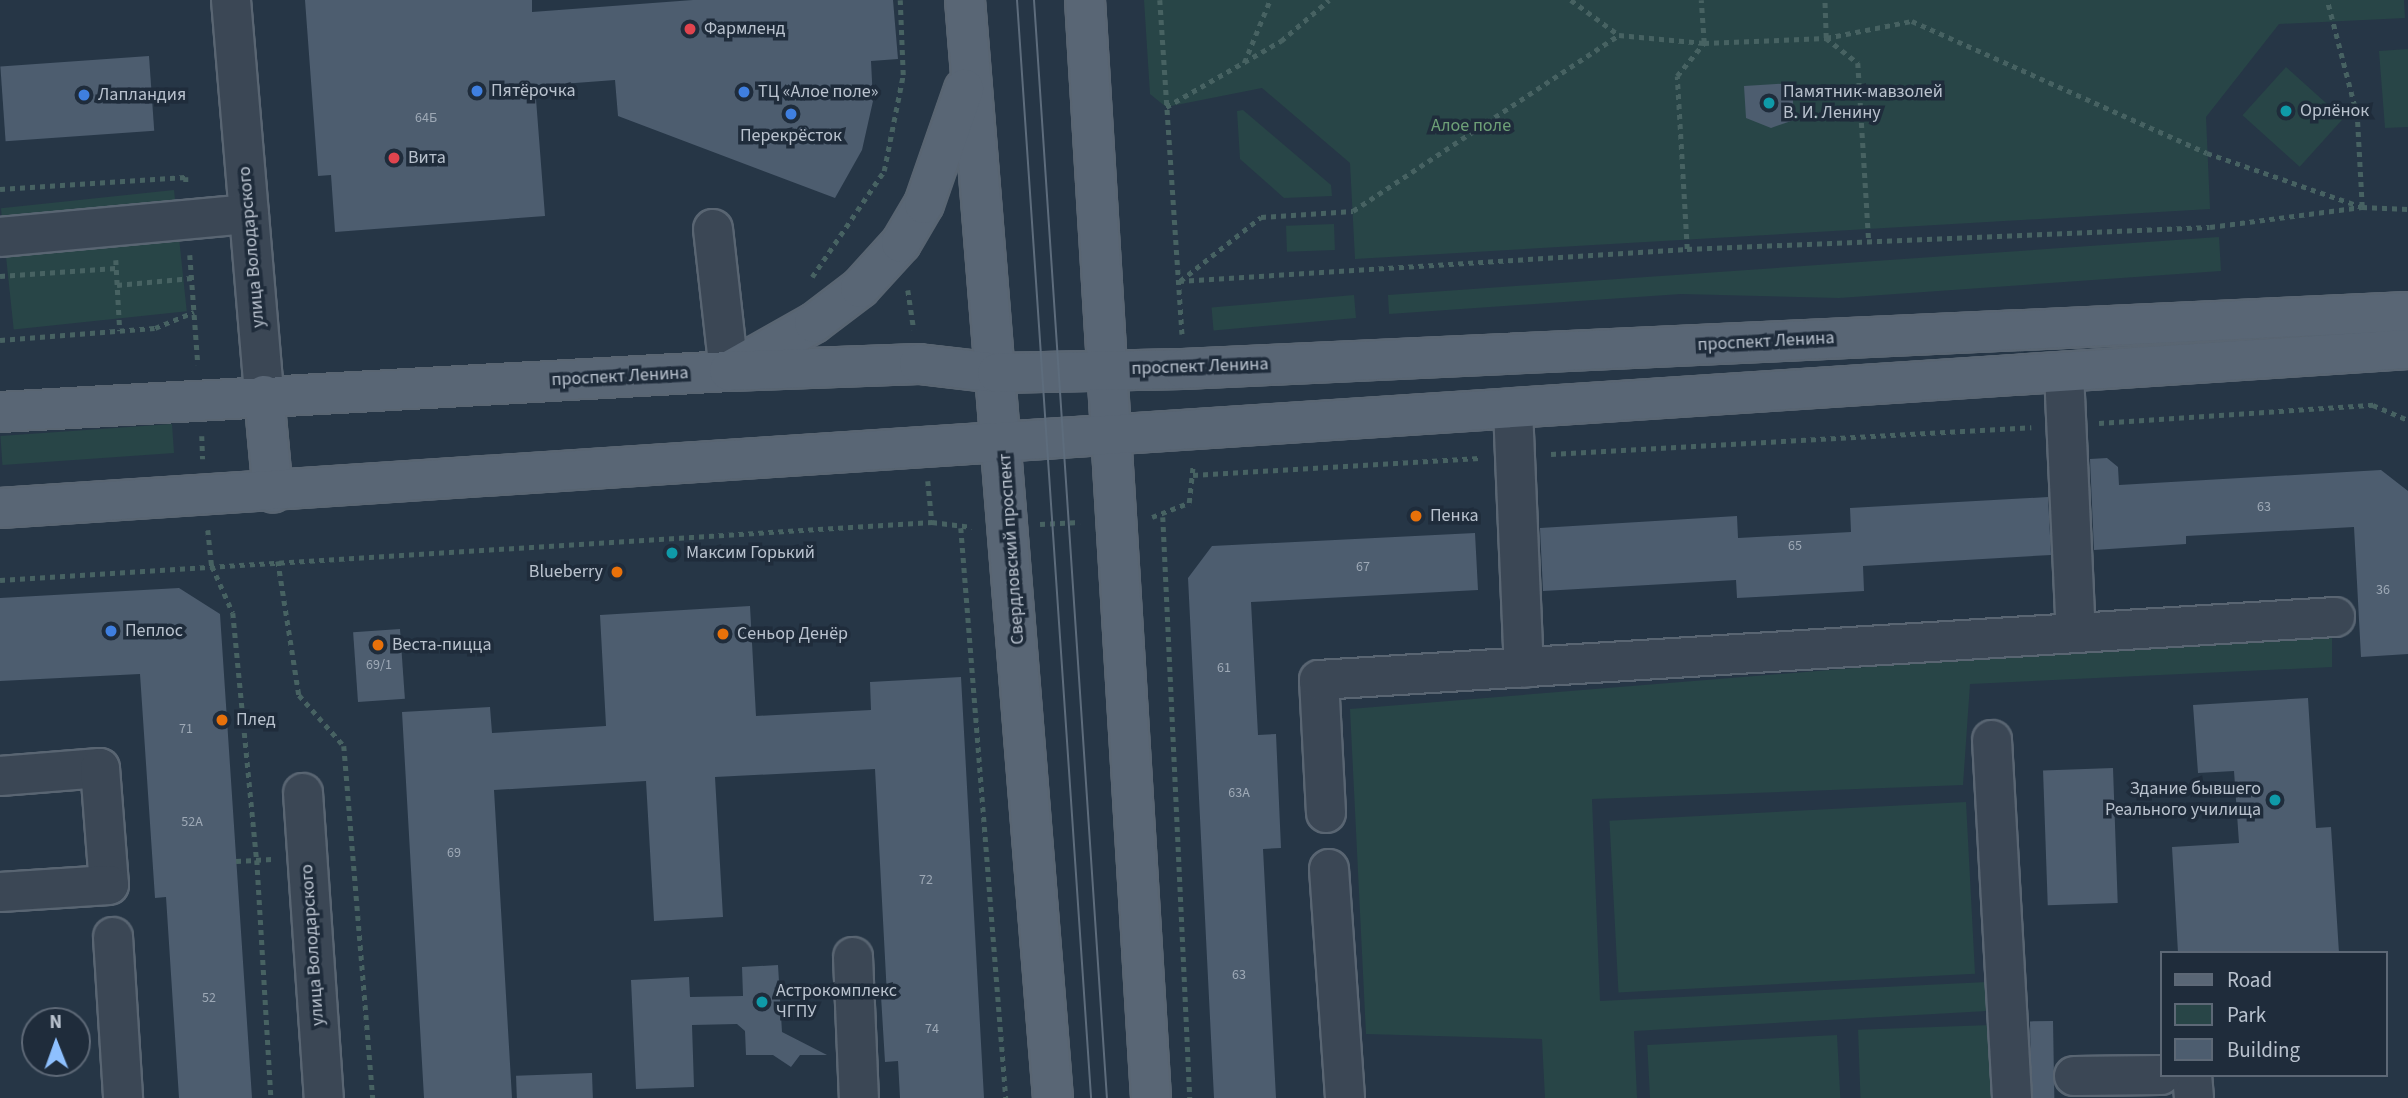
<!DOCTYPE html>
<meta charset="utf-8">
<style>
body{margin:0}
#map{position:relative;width:2408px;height:1098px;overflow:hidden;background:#263646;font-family:"Source Sans 3",sans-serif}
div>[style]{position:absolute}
.green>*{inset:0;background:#284547;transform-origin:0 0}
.building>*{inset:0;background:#4d5d6f;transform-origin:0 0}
.path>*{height:4.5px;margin-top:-2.25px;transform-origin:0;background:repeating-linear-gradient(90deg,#476262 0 5px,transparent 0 10px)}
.roads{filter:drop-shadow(2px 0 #596572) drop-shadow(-2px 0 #596572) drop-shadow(0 2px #596572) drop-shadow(0 -2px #596572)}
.minor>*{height:38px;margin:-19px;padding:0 19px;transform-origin:19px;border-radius:19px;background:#3b4755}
.major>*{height:38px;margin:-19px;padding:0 19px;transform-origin:19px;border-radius:19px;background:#596675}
.tram>*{height:2px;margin:-1px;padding:0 1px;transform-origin:1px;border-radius:1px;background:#5d6c7c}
.dots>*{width:19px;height:19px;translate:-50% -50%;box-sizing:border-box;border:4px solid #1f2c3b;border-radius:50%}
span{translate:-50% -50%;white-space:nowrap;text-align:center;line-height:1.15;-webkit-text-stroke:7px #1f2c3b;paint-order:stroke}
.number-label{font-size:14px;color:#9ea9b6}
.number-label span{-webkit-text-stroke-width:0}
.poi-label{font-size:18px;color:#b9c2ce}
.left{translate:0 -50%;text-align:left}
.right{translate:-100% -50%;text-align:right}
.park-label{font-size:18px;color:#6ea077}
.street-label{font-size:18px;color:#b9c2ce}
.legend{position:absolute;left:2160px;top:951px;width:228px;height:126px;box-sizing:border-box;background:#1f2c3b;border:2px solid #5d6876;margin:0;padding:9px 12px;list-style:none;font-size:21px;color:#b9c2ce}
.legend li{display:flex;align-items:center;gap:14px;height:35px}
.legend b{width:35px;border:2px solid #5d6876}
.north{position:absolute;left:21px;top:1007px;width:70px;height:70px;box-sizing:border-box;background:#1f2c3b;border:2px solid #5d6876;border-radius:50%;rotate:359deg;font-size:19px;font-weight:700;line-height:28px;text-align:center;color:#b9c2ce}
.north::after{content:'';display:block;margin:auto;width:24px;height:32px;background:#8ec0fe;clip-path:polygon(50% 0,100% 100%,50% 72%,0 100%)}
</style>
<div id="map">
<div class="green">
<div style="clip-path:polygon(1144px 0,2404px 0,2405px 18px,2279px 24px,2206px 117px,2210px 209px,1355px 259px,1350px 163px,1262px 88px,1166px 107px,1150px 94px)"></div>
<div style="clip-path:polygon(2408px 49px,2408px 127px,2385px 128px,2379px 51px)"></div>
<div style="left:2286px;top:67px;width:77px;height:65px;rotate:42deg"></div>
<div style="clip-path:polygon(1243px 110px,1331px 185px,1332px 196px,1284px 198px,1240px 159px,1237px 111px)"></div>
<div style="left:174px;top:190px;width:122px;height:174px;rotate:84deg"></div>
<div style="left:1334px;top:224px;width:26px;height:48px;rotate:88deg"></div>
<div style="clip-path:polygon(2219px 237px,2221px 271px,1839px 298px,1681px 294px,1389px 314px,1388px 295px)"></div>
<div style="left:1354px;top:295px;width:23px;height:143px;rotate:85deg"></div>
<div style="left:172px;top:424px;width:29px;height:172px;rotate:86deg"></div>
<div style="clip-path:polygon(2332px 629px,2332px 667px,1970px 684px,1963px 785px,1592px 799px,1600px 1001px,1987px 982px,1987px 1011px,1634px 1031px,1637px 1098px,1545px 1098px,1542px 1039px,1366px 1034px,1350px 709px)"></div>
<div style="left:1966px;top:802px;width:172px;height:357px;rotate:87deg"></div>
<div style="left:1991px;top:1025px;width:73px;height:133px;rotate:88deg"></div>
<div style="left:1837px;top:1035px;width:63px;height:190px;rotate:87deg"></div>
</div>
<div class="building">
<div style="clip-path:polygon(305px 0,532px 0,532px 12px,693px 0,893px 0,898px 59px,871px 61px,873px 101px,862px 150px,835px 198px,618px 116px,615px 80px,535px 86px,545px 216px,335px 232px,331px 175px,318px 176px)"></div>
<div style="left:149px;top:56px;width:75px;height:149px;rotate:86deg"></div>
<div style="clip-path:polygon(1792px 83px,1794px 120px,1771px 128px,1746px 118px,1744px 86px)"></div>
<div style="clip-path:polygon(2107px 458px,2118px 467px,2119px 485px,2381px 470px,2408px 491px,2408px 654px,2361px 657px,2354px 527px,2186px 536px,2186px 544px,2094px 550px,2090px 459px)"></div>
<div style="clip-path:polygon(2048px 497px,2051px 555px,1863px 566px,1864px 591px,1737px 598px,1736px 580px,1543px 591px,1540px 528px,1737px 516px,1738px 538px,1851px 532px,1850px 508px)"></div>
<div style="clip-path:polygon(1475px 533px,1478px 590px,1251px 602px,1258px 735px,1276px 734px,1281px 848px,1263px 849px,1276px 1098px,1214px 1098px,1188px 578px,1212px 546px)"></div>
<div style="clip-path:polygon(179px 588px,220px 614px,252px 1098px,179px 1098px,166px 897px,155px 898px,140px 674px,0 681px,0 598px)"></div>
<div style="clip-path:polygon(750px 606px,756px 716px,871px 710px,870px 682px,961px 677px,984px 1098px,900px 1098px,898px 1061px,885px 1062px,881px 996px,887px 996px,875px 769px,715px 777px,723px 917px,654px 921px,646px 781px,494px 790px,512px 1098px,424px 1098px,402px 712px,490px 707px,492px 733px,606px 726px,600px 615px)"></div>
<div style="left:400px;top:629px;width:70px;height:47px;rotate:86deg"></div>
<div style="clip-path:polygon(2308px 698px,2316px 828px,2331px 827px,2339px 953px,2178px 953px,2172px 847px,2239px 843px,2234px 771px,2198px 773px,2193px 705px)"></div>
<div style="left:2113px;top:768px;width:135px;height:70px;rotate:88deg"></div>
<div style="clip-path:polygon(778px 965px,782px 1032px,827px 1055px,800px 1055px,791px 1067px,773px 1055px,746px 1055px,745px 1031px,737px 1024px,692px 1025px,694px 1087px,636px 1089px,631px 980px,689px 977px,690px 997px,743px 996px,742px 967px)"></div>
<div style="left:2053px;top:1021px;width:77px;height:23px;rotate:89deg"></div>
<div style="left:592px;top:1073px;width:25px;height:76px;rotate:88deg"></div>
</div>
<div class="path">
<div style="left:1160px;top:0;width:335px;rotate:86.2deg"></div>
<div style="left:1571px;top:0;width:59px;rotate:36.1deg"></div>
<div style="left:1826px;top:38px;width:88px;rotate:-11.2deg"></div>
<div style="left:1912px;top:21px;width:323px;rotate:24.1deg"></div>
<div style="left:2207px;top:153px;width:164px;rotate:19.2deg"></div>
<div style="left:2362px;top:207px;width:46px;rotate:2.5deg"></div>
<div style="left:1826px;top:38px;width:41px;rotate:38deg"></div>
<div style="left:1858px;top:63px;width:178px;rotate:86.5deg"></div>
<div style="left:1244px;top:63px;width:68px;rotate:-67.6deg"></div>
<div style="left:1166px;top:107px;width:133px;rotate:-29.9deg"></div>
<div style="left:1281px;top:41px;width:63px;rotate:-40.5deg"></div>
<div style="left:0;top:189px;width:186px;rotate:-3.7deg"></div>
<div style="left:186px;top:177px;width:9px;rotate:90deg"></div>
<div style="left:1687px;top:249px;width:173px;rotate:-93.3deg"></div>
<div style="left:1677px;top:76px;width:43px;rotate:-50.7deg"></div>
<div style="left:1704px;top:43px;width:43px;rotate:-94deg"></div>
<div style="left:190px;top:255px;width:110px;rotate:85.8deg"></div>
<div style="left:116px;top:260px;width:71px;rotate:86.8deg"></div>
<div style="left:0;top:276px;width:116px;rotate:-3.9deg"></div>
<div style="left:812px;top:277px;width:128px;rotate:-55.8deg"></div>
<div style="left:884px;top:171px;width:98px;rotate:-78.8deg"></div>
<div style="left:903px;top:75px;width:75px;rotate:-92.3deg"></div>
<div style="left:1179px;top:281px;width:509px;rotate:-3.6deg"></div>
<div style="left:1687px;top:249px;width:523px;rotate:-2.41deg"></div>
<div style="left:2210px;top:227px;width:153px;rotate:-7.5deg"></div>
<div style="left:2362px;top:207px;width:91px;rotate:-93.1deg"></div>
<div style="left:2357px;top:116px;width:120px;rotate:-104.5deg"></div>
<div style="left:1180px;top:281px;width:103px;rotate:-38.3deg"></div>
<div style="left:1261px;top:217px;width:92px;rotate:-3.7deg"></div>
<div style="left:1353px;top:211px;width:319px;rotate:-33.5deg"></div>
<div style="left:1619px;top:35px;width:85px;rotate:5.4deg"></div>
<div style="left:1704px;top:43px;width:122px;rotate:-2.3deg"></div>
<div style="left:1826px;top:38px;width:38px;rotate:-92deg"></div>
<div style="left:117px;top:285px;width:75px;rotate:-5.3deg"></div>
<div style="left:908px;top:290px;width:40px;rotate:81.5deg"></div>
<div style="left:0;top:340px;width:155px;rotate:-4.4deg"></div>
<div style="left:155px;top:328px;width:42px;rotate:-22.3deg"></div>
<div style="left:2099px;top:423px;width:275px;rotate:-3.8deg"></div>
<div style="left:2373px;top:405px;width:38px;rotate:23deg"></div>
<div style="left:202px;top:436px;width:23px;rotate:88deg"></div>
<div style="left:1551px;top:454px;width:481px;rotate:-3.2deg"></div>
<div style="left:1193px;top:475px;width:287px;rotate:-3.4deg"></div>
<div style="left:928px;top:481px;width:41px;rotate:84.4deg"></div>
<div style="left:1152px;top:517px;width:40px;rotate:-21deg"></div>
<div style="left:1189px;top:503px;width:38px;rotate:-84deg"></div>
<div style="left:1163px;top:517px;width:582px;rotate:87.34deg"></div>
<div style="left:1040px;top:524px;width:40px;rotate:-2.9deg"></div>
<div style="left:961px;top:528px;width:572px;rotate:85.49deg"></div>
<div style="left:208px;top:530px;width:36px;rotate:84deg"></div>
<div style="left:212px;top:566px;width:51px;rotate:65.9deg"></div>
<div style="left:233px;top:613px;width:248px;rotate:84.5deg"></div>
<div style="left:257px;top:860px;width:238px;rotate:86.6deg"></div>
<div style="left:278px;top:561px;width:136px;rotate:81.1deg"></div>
<div style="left:299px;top:695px;width:68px;rotate:48.6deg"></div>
<div style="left:344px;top:746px;width:353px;rotate:85.3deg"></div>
<div style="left:0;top:580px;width:934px;rotate:-3.56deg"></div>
<div style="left:932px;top:522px;width:40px;rotate:7.1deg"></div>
<div style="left:236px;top:861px;width:36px;rotate:-3deg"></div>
</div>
<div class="roads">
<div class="minor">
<div style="left:231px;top:0;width:396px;rotate:85.2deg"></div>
<div style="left:713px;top:229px;width:143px;rotate:83.6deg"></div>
<div style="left:0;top:237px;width:250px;rotate:-5.3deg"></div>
<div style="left:2064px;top:373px;width:260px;rotate:87.4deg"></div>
<div style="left:1513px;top:409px;width:259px;rotate:87.6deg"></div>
<div style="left:1992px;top:740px;width:359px;rotate:86.8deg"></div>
<div style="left:0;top:776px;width:100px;rotate:-4.6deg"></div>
<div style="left:100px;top:768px;width:117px;rotate:85.6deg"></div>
<div style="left:109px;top:885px;width:109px;rotate:176.3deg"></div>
<div style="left:303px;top:793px;width:306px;rotate:86.1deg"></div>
<div style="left:1326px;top:813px;width:133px;rotate:-93deg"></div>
<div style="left:1319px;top:680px;width:1018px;rotate:-3.55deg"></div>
<div style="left:1329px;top:869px;width:230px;rotate:86deg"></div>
<div style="left:113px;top:937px;width:161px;rotate:86.4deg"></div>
<div style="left:853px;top:957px;width:141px;rotate:87.6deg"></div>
<div style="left:2192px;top:1075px;width:23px;rotate:85deg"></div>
<div style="left:2074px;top:1076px;width:87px;rotate:-0.7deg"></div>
</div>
<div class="major">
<div style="left:965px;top:0;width:1102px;rotate:85.42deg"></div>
<div style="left:1085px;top:0;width:1100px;rotate:86.56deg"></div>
<div style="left:734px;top:368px;width:92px;rotate:-29.4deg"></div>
<div style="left:814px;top:323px;width:58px;rotate:-37.3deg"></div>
<div style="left:860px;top:288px;width:61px;rotate:-47.7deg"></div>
<div style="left:901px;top:243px;width:45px;rotate:-59.5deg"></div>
<div style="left:924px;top:204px;width:122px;rotate:-70.8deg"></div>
<div style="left:264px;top:395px;width:98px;rotate:84.8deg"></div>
<div style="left:0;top:412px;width:730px;rotate:-3.22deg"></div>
<div style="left:729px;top:371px;width:190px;rotate:-2.1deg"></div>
<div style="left:919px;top:364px;width:79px;rotate:6.6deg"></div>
<div style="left:997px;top:373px;width:186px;rotate:-1.2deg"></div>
<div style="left:1183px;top:369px;width:1226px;rotate:-2.66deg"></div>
<div style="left:0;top:508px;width:2413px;rotate:-3.78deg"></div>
</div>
</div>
<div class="tram">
<div style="left:1017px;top:0;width:1100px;rotate:86.14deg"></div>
<div style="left:1034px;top:0;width:1100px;rotate:86.2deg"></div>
</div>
<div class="dots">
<div style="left:690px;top:29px;background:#e0444e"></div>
<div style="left:477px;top:91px;background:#3f7fe0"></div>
<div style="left:744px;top:92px;background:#3f7fe0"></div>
<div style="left:84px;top:95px;background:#3f7fe0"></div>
<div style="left:1769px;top:103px;background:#0f9aa8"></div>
<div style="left:2286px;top:111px;background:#0f9aa8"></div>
<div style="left:791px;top:114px;background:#3f7fe0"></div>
<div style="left:394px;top:158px;background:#e0444e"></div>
<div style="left:1416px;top:516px;background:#e8710a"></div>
<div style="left:672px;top:553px;background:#0f9aa8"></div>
<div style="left:617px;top:572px;background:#e8710a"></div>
<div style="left:111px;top:631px;background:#3f7fe0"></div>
<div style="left:723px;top:634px;background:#e8710a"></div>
<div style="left:378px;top:645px;background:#e8710a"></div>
<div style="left:222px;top:720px;background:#e8710a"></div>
<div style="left:2275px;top:800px;background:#0f9aa8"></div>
<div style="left:762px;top:1002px;background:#0f9aa8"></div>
</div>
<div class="number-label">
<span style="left:426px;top:118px">64Б</span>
<span style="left:2264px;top:507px">63</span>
<span style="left:1795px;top:546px">65</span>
<span style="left:1363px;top:567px">67</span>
<span style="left:2383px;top:590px">36</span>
<span style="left:379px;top:665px">69/1</span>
<span style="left:1224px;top:668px">61</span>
<span style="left:186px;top:729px">71</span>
<span style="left:1239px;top:793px">63А</span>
<span style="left:192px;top:822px">52А</span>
<span style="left:454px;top:853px">69</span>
<span style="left:926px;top:880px">72</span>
<span style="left:1239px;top:975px">63</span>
<span style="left:209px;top:998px">52</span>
<span style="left:932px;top:1029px">74</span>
</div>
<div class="poi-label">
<span class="left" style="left:704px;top:29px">Фармленд</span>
<span class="left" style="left:491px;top:91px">Пятёрочка</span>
<span class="left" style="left:758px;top:92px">ТЦ «Алое поле»</span>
<span class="left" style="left:1783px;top:103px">Памятник-мавзолей<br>В. И. Ленину</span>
<span class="left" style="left:98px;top:95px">Лапландия</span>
<span class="left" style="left:2300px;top:111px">Орлёнок</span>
<span style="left:791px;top:136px">Перекрёсток</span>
<span class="left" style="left:408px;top:158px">Вита</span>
<span class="left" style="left:1430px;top:516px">Пенка</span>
<span class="left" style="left:686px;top:553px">Максим Горький</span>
<span class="right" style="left:603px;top:572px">Blueberry</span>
<span class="left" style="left:125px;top:631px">Пеплос</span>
<span class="left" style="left:737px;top:634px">Сеньор Денёр</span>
<span class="left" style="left:392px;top:645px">Веста-пицца</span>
<span class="left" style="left:236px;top:720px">Плед</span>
<span class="right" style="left:2261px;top:800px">Здание бывшего<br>Реального училища</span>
<span class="left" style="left:776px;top:1002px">Астрокомплекс<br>ЧГПУ</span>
</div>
<div class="park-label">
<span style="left:1471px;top:126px">Алое поле</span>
</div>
<div class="street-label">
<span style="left:252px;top:247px;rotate:-95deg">улица Володарского</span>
<span style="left:1766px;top:342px;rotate:-3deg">проспект Ленина</span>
<span style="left:1200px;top:367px;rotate:-2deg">проспект Ленина</span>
<span style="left:620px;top:377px;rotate:-3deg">проспект Ленина</span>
<span style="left:1012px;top:549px;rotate:-94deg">Свердловский проспект</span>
<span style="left:313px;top:945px;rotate:-94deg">улица Володарского</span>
</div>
<ul class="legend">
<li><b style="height:9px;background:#596675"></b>Road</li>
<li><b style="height:19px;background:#284547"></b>Park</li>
<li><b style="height:19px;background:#4d5d6f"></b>Building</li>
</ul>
<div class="north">N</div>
</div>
